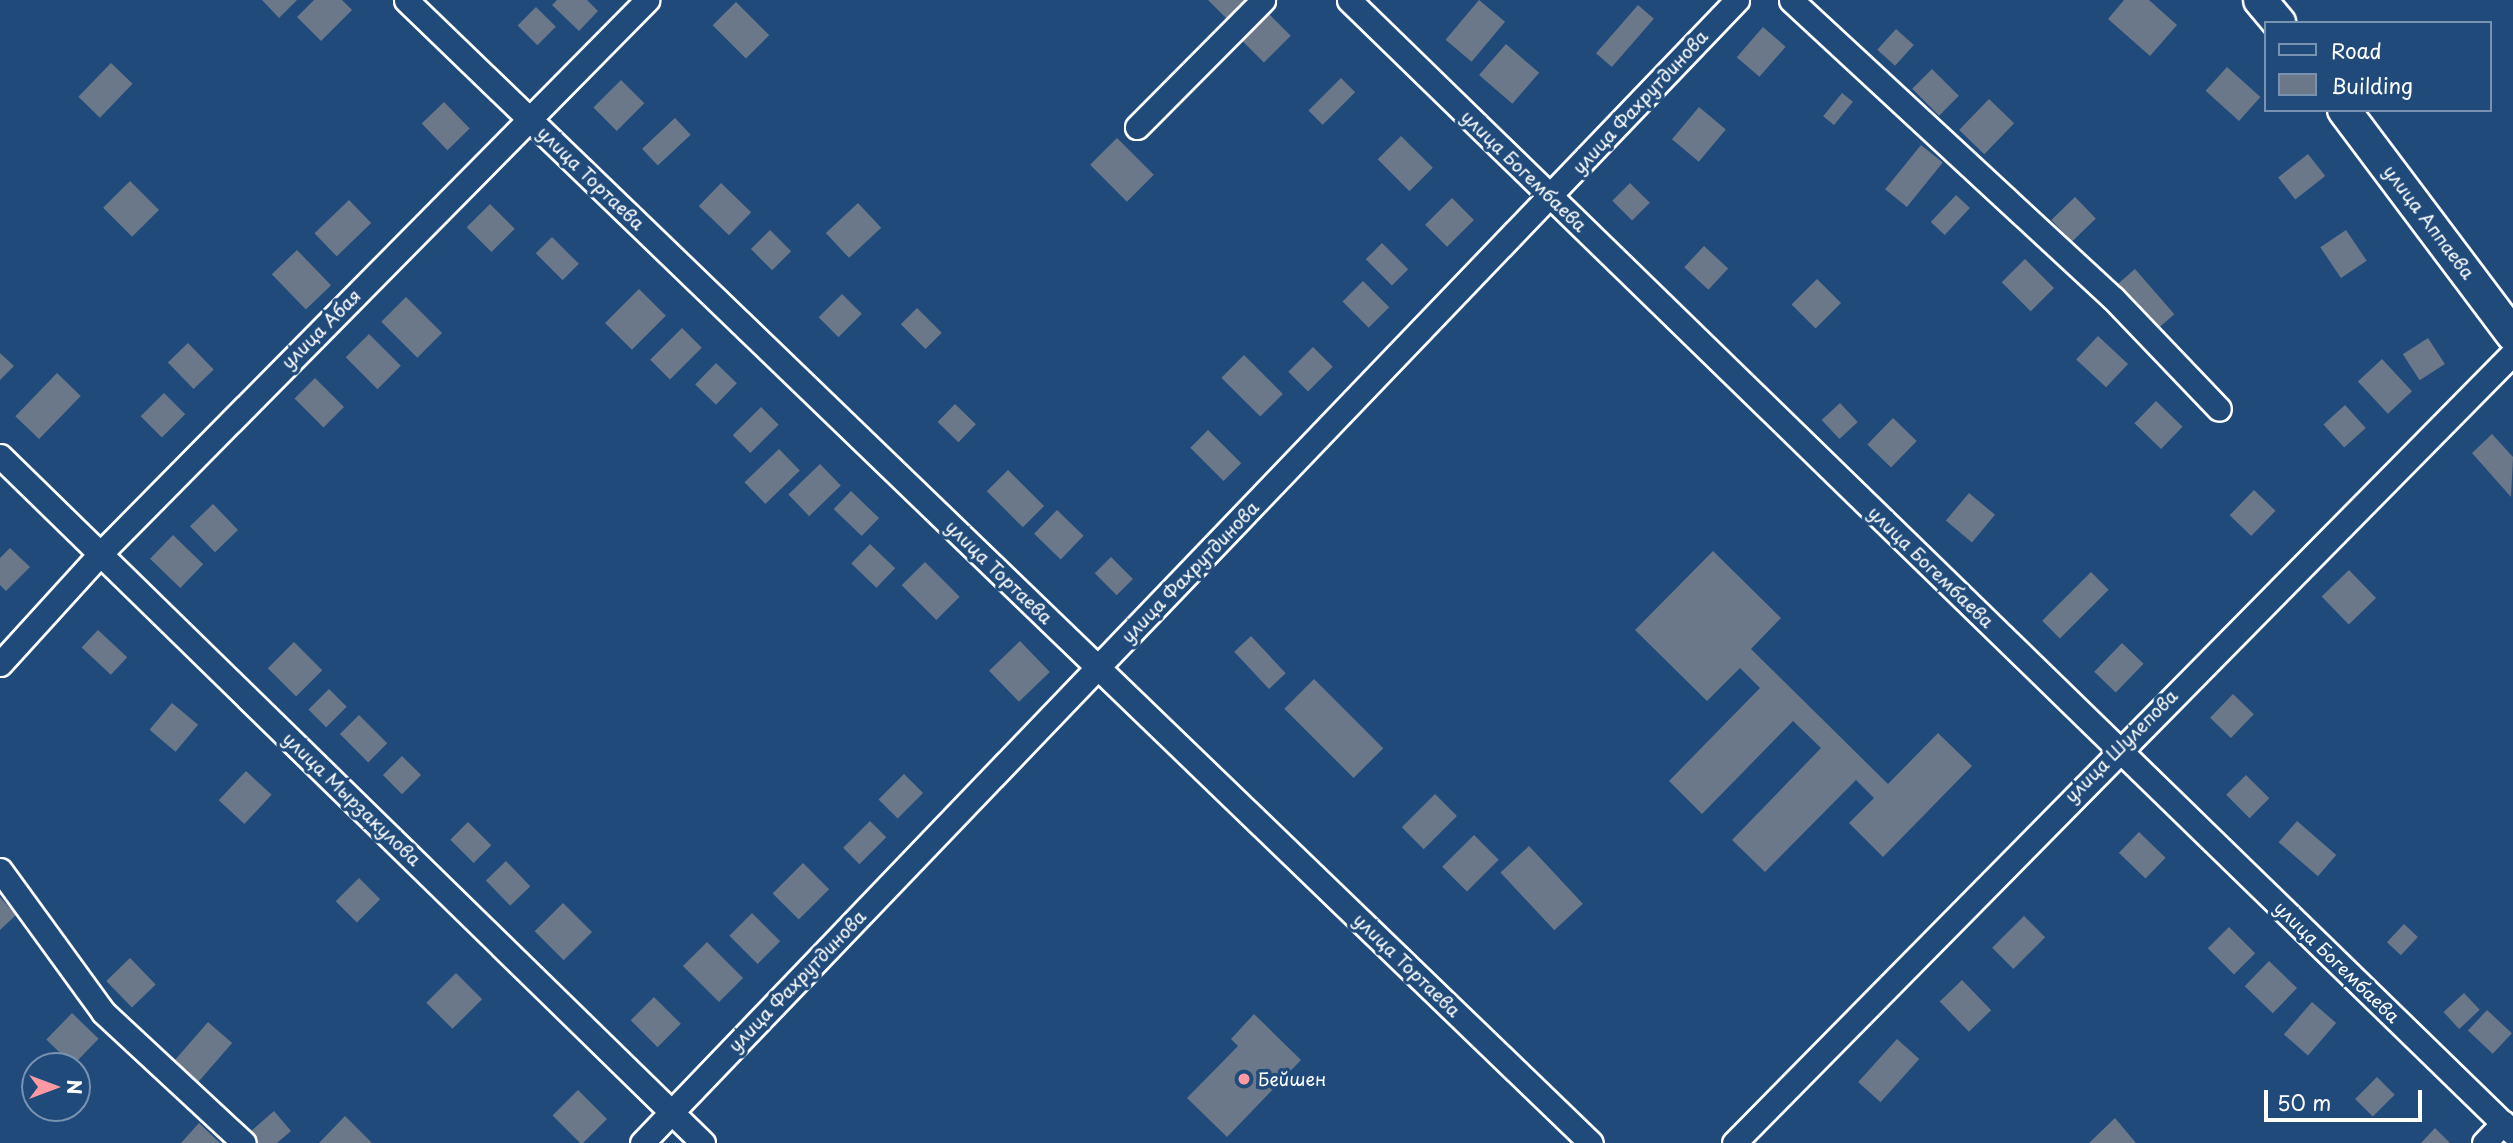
<!DOCTYPE html>
<meta charset="utf-8">
<style>
body{margin:0}
#map{position:relative;width:2513px;height:1143px;overflow:hidden;background:#1f4a7a;font-family:"Playpen Sans",sans-serif}
div>[style]{position:absolute}
.building>*{inset:0;background:#6b788a;transform-origin:0 0}
.roads{filter:drop-shadow(2px 0 #fff) drop-shadow(-2px 0 #fff) drop-shadow(0 2px #fff) drop-shadow(0 -2px #fff)}
.minor>*{height:23px;margin:-11.5px;padding:0 11.5px;transform-origin:11.5px;border-radius:11.5px;background:#1f4a7a}
.secondary>*{height:32px;margin:-16px;padding:0 16px;transform-origin:16px;border-radius:16px;background:#1f4a7a}
.dots>*{width:19px;height:19px;translate:-50% -50%;box-sizing:border-box;border:4px solid #1f4a7a;border-radius:50%}
span{translate:-50% -50%;white-space:nowrap;text-align:center;line-height:1.15;-webkit-text-stroke:7px #1f4a7a;paint-order:stroke}
.street-label{font-size:18px;color:#fff}
.poi-label{font-size:18px;color:#fff}
.left{translate:0 -50%;text-align:left}
.legend{position:absolute;left:2264px;top:21px;width:228px;height:91px;box-sizing:border-box;background:#1f4a7a;border:2px solid #7992af;margin:0;padding:9px 12px;list-style:none;font-size:21px;color:#fff}
.legend li{display:flex;align-items:center;gap:14px;height:35px}
.legend b{width:35px;border:2px solid #7992af}
.north{position:absolute;left:21px;top:1052px;width:70px;height:70px;box-sizing:border-box;background:#1f4a7a;border:2px solid #7992af;border-radius:50%;rotate:90deg;font-size:19px;font-weight:700;line-height:28px;text-align:center;color:#fff}
.north::after{content:'';display:block;margin:auto;width:24px;height:32px;background:#ff9aa2;clip-path:polygon(50% 0,100% 100%,50% 72%,0 100%)}
.scale{position:absolute;left:2264px;top:1090px;width:158px;height:32px;box-sizing:border-box;border:4px solid #fff;border-top:0;padding-left:9px;font-size:21px;line-height:24px;white-space:nowrap;color:#fff;-webkit-text-stroke:5px #1f4a7a;paint-order:stroke}
</style>
<div id="map">
<div class="building">
<div style="clip-path:polygon(262px 0,297px 0,279px 18px)"></div>
<div style="clip-path:polygon(314px 0,342px 0,352px 10px,321px 41px,297px 17px)"></div>
<div style="clip-path:polygon(557px 0,587px 0,598px 11px,579px 31px,552px 5px)"></div>
<div style="clip-path:polygon(1208px 0,1252px 0,1230px 22px)"></div>
<div style="left:1479px;top:0;width:34px;height:52px;rotate:40deg"></div>
<div style="clip-path:polygon(2124px 0,2149px 0,2177px 25px,2150px 56px,2108px 19px)"></div>
<div style="left:736px;top:2px;width:47px;height:33px;rotate:45deg"></div>
<div style="left:1638px;top:5px;width:21px;height:64px;rotate:41deg"></div>
<div style="left:536px;top:7px;width:28px;height:26px;rotate:45deg"></div>
<div style="left:1266px;top:11px;width:35px;height:38px;rotate:45deg"></div>
<div style="left:1763px;top:27px;width:30px;height:40px;rotate:41deg"></div>
<div style="left:1896px;top:29px;width:24px;height:28px;rotate:42deg"></div>
<div style="left:1506px;top:44px;width:44px;height:41px;rotate:41deg"></div>
<div style="left:111px;top:63px;width:30px;height:47px;rotate:44deg"></div>
<div style="left:2227px;top:67px;width:45px;height:32px;rotate:42deg"></div>
<div style="left:1932px;top:69px;width:38px;height:28px;rotate:45deg"></div>
<div style="left:1341px;top:78px;width:20px;height:46px;rotate:45deg"></div>
<div style="left:621px;top:80px;width:33px;height:39px;rotate:45deg"></div>
<div style="left:1842px;top:93px;width:14px;height:30px;rotate:39deg"></div>
<div style="left:1989px;top:99px;width:35px;height:43px;rotate:44deg"></div>
<div style="left:444px;top:102px;width:37px;height:31px;rotate:46deg"></div>
<div style="left:1699px;top:107px;width:35px;height:42px;rotate:40deg"></div>
<div style="left:675px;top:118px;width:23px;height:45px;rotate:47deg"></div>
<div style="left:1401px;top:136px;width:45px;height:33px;rotate:45deg"></div>
<div style="left:1117px;top:138px;width:52px;height:38px;rotate:45deg"></div>
<div style="left:1921px;top:145px;width:28px;height:57px;rotate:39deg"></div>
<div style="left:2308px;top:154px;width:28px;height:38px;rotate:52deg"></div>
<div style="left:130px;top:181px;width:41px;height:38px;rotate:45deg"></div>
<div style="left:721px;top:183px;width:42px;height:32px;rotate:44deg"></div>
<div style="left:1630px;top:183px;width:28px;height:25px;rotate:45deg"></div>
<div style="left:1956px;top:195px;width:19px;height:37px;rotate:43deg"></div>
<div style="left:2075px;top:197px;width:30px;height:33px;rotate:46deg"></div>
<div style="left:1452px;top:198px;width:31px;height:38px;rotate:45deg"></div>
<div style="left:349px;top:200px;width:32px;height:48px;rotate:46deg"></div>
<div style="left:858px;top:203px;width:34px;height:44px;rotate:47deg"></div>
<div style="left:490px;top:204px;width:35px;height:33px;rotate:45deg"></div>
<div style="left:770px;top:230px;width:30px;height:27px;rotate:45deg"></div>
<div style="left:2346px;top:230px;width:37px;height:31px;rotate:56deg"></div>
<div style="left:552px;top:237px;width:38px;height:23px;rotate:45deg"></div>
<div style="left:1382px;top:243px;width:37px;height:23px;rotate:45deg"></div>
<div style="left:1704px;top:246px;width:33px;height:29px;rotate:43deg"></div>
<div style="left:297px;top:250px;width:49px;height:35px;rotate:46deg"></div>
<div style="left:2025px;top:259px;width:41px;height:33px;rotate:45deg"></div>
<div style="left:2135px;top:269px;width:60px;height:24px;rotate:49deg"></div>
<div style="left:1817px;top:279px;width:34px;height:36px;rotate:45deg"></div>
<div style="left:1363px;top:281px;width:37px;height:29px;rotate:45deg"></div>
<div style="left:639px;top:289px;width:38px;height:48px;rotate:45deg"></div>
<div style="left:842px;top:294px;width:28px;height:33px;rotate:45deg"></div>
<div style="left:406px;top:297px;width:51px;height:35px;rotate:45deg"></div>
<div style="left:917px;top:308px;width:35px;height:23px;rotate:45deg"></div>
<div style="left:682px;top:328px;width:28px;height:45px;rotate:45deg"></div>
<div style="left:369px;top:334px;width:45px;height:33px;rotate:45deg"></div>
<div style="left:2098px;top:336px;width:41px;height:32px;rotate:43deg"></div>
<div style="left:2428px;top:338px;width:31px;height:30px;rotate:57deg"></div>
<div style="left:188px;top:343px;width:37px;height:28px;rotate:46deg"></div>
<div style="left:1313px;top:347px;width:28px;height:35px;rotate:45deg"></div>
<div style="clip-path:polygon(0 353px,14px 366px,0 380px)"></div>
<div style="left:1244px;top:355px;width:55px;height:32px;rotate:45deg"></div>
<div style="left:2382px;top:359px;width:44px;height:33px;rotate:47deg"></div>
<div style="left:716px;top:363px;width:29px;height:30px;rotate:44deg"></div>
<div style="left:57px;top:373px;width:33px;height:60px;rotate:44deg"></div>
<div style="left:315px;top:378px;width:41px;height:29px;rotate:45deg"></div>
<div style="left:164px;top:393px;width:30px;height:33px;rotate:45deg"></div>
<div style="left:2156px;top:401px;width:37px;height:31px;rotate:44deg"></div>
<div style="left:1840px;top:403px;width:26px;height:25px;rotate:47deg"></div>
<div style="left:955px;top:404px;width:29px;height:25px;rotate:44deg"></div>
<div style="left:2345px;top:405px;width:31px;height:29px;rotate:48deg"></div>
<div style="left:761px;top:407px;width:25px;height:40px;rotate:45deg"></div>
<div style="left:1893px;top:418px;width:33px;height:37px;rotate:44deg"></div>
<div style="left:1208px;top:430px;width:47px;height:25px;rotate:45deg"></div>
<div style="clip-path:polygon(2492px 434px,2513px 457px,2511px 497px,2472px 453px)"></div>
<div style="left:779px;top:449px;width:30px;height:48px;rotate:46deg"></div>
<div style="left:820px;top:464px;width:30px;height:44px;rotate:46deg"></div>
<div style="left:1008px;top:470px;width:51px;height:30px;rotate:45deg"></div>
<div style="left:2254px;top:490px;width:30px;height:35px;rotate:44deg"></div>
<div style="left:851px;top:491px;width:39px;height:25px;rotate:44deg"></div>
<div style="left:1969px;top:493px;width:34px;height:36px;rotate:40deg"></div>
<div style="left:213px;top:504px;width:36px;height:32px;rotate:46deg"></div>
<div style="left:1057px;top:510px;width:37px;height:33px;rotate:44deg"></div>
<div style="left:173px;top:535px;width:42px;height:33px;rotate:44deg"></div>
<div style="left:870px;top:544px;width:35px;height:27px;rotate:44deg"></div>
<div style="clip-path:polygon(10px 548px,30px 567px,6px 591px,0 585px,0 558px)"></div>
<div style="clip-path:polygon(1713px 551px,1781px 618px,1751px 649px,1888px 784px,1938px 733px,1972px 766px,1883px 857px,1849px 823px,1874px 798px,1856px 780px,1765px 872px,1732px 840px,1821px 748px,1793px 721px,1702px 814px,1669px 781px,1760px 688px,1740px 668px,1707px 701px,1635px 630px)"></div>
<div style="left:1111px;top:557px;width:31px;height:23px;rotate:45deg"></div>
<div style="left:925px;top:562px;width:49px;height:33px;rotate:45deg"></div>
<div style="left:2349px;top:570px;width:39px;height:38px;rotate:46deg"></div>
<div style="left:2091px;top:572px;width:25px;height:69px;rotate:45deg"></div>
<div style="left:98px;top:630px;width:40px;height:24px;rotate:43deg"></div>
<div style="left:1251px;top:636px;width:51px;height:23px;rotate:47deg"></div>
<div style="left:1020px;top:641px;width:43px;height:43px;rotate:46deg"></div>
<div style="left:294px;top:642px;width:40px;height:37px;rotate:45deg"></div>
<div style="left:2122px;top:643px;width:30px;height:40px;rotate:44deg"></div>
<div style="left:1314px;top:679px;width:98px;height:42px;rotate:45deg"></div>
<div style="left:329px;top:689px;width:25px;height:29px;rotate:45deg"></div>
<div style="left:2233px;top:694px;width:29px;height:33px;rotate:44deg"></div>
<div style="left:172px;top:703px;width:34px;height:35px;rotate:40deg"></div>
<div style="left:359px;top:715px;width:40px;height:27px;rotate:45deg"></div>
<div style="left:402px;top:756px;width:27px;height:27px;rotate:45deg"></div>
<div style="left:246px;top:771px;width:35px;height:40px;rotate:43deg"></div>
<div style="left:904px;top:774px;width:27px;height:36px;rotate:45deg"></div>
<div style="left:2246px;top:775px;width:33px;height:28px;rotate:45deg"></div>
<div style="left:1435px;top:794px;width:31px;height:47px;rotate:45deg"></div>
<div style="left:870px;top:821px;width:23px;height:38px;rotate:45deg"></div>
<div style="left:2297px;top:821px;width:52px;height:28px;rotate:41deg"></div>
<div style="left:468px;top:822px;width:33px;height:25px;rotate:45deg"></div>
<div style="left:2139px;top:832px;width:37px;height:29px;rotate:44deg"></div>
<div style="left:1474px;top:835px;width:35px;height:45px;rotate:45deg"></div>
<div style="left:1529px;top:846px;width:79px;height:39px;rotate:47deg"></div>
<div style="left:506px;top:861px;width:35px;height:28px;rotate:46deg"></div>
<div style="left:803px;top:863px;width:37px;height:43px;rotate:45deg"></div>
<div style="left:359px;top:878px;width:30px;height:33px;rotate:45deg"></div>
<div style="clip-path:polygon(0 897px,16px 915px,0 930px)"></div>
<div style="left:563px;top:903px;width:41px;height:40px;rotate:45deg"></div>
<div style="left:752px;top:913px;width:40px;height:32px;rotate:45deg"></div>
<div style="left:2024px;top:916px;width:30px;height:45px;rotate:45deg"></div>
<div style="left:2404px;top:924px;width:19px;height:25px;rotate:43deg"></div>
<div style="left:2229px;top:927px;width:37px;height:30px;rotate:45deg"></div>
<div style="left:707px;top:942px;width:51px;height:34px;rotate:45deg"></div>
<div style="left:130px;top:958px;width:37px;height:33px;rotate:46deg"></div>
<div style="left:2269px;top:961px;width:39px;height:35px;rotate:44deg"></div>
<div style="left:456px;top:973px;width:37px;height:42px;rotate:45deg"></div>
<div style="left:1962px;top:980px;width:42px;height:31px;rotate:46deg"></div>
<div style="left:2464px;top:993px;width:23px;height:28px;rotate:47deg"></div>
<div style="left:654px;top:997px;width:38px;height:33px;rotate:45deg"></div>
<div style="left:2312px;top:1002px;width:32px;height:43px;rotate:41deg"></div>
<div style="left:2487px;top:1010px;width:34px;height:28px;rotate:43deg"></div>
<div style="left:72px;top:1013px;width:37px;height:37px;rotate:44deg"></div>
<div style="clip-path:polygon(1254px 1014px,1301px 1060px,1227px 1137px,1187px 1098px,1238px 1046px,1231px 1039px)"></div>
<div style="left:208px;top:1022px;width:32px;height:52px;rotate:41deg"></div>
<div style="left:1897px;top:1039px;width:30px;height:58px;rotate:42deg"></div>
<div style="left:2377px;top:1077px;width:25px;height:31px;rotate:45deg"></div>
<div style="left:578px;top:1090px;width:41px;height:36px;rotate:45deg"></div>
<div style="clip-path:polygon(274px 1111px,291px 1131px,277px 1143px,257px 1143px,249px 1133px)"></div>
<div style="clip-path:polygon(345px 1116px,372px 1143px,319px 1143px)"></div>
<div style="clip-path:polygon(2115px 1118px,2136px 1143px,2089px 1143px)"></div>
<div style="clip-path:polygon(199px 1123px,220px 1143px,181px 1143px)"></div>
<div style="clip-path:polygon(2435px 1128px,2450px 1143px,2421px 1143px)"></div>
</div>
<div class="roads">
<div class="minor">
<div style="left:406px;top:0;width:1646px;rotate:43.97deg"></div>
<div style="left:1349px;top:0;width:1624px;rotate:44.23deg"></div>
<div style="left:1791px;top:0;width:439px;rotate:42.8deg"></div>
<div style="left:2113px;top:298px;width:153px;rotate:46.3deg"></div>
<div style="left:1137px;top:127px;width:179px;rotate:-45.2deg"></div>
<div style="left:0;top:456px;width:983px;rotate:44.34deg"></div>
<div style="left:0;top:664px;width:149px;rotate:-47.7deg"></div>
<div style="left:100px;top:554px;width:779px;rotate:-45.36deg"></div>
<div style="left:0;top:870px;width:175px;rotate:54deg"></div>
<div style="left:103px;top:1012px;width:192px;rotate:42.9deg"></div>
<div style="left:642px;top:1143px;width:1583px;rotate:-46.23deg"></div>
<div style="left:1734px;top:1143px;width:1109px;rotate:-45.4deg"></div>
<div style="left:2484px;top:1143px;width:28px;rotate:-46deg"></div>
</div>
<div class="secondary">
<div style="left:2260px;top:0;width:30px;rotate:50deg"></div>
<div style="left:2344px;top:110px;width:281px;rotate:53.1deg"></div>
</div>
</div>
<div class="dots">
<div style="left:1244px;top:1079px;background:#ff9aa2"></div>
</div>
<div class="street-label">
<span style="left:1640px;top:102px;rotate:-47deg">улица Фахрутдинова</span>
<span style="left:1524px;top:171px;rotate:44deg">улица Богембаева</span>
<span style="left:591px;top:178px;rotate:44deg">улица Тортаева</span>
<span style="left:2429px;top:222px;rotate:53deg">улица Аппаева</span>
<span style="left:321px;top:329px;rotate:-45deg">улица Абая</span>
<span style="left:1931px;top:567px;rotate:44deg">улица Богембаева</span>
<span style="left:999px;top:572px;rotate:44deg">улица Тортаева</span>
<span style="left:1190px;top:572px;rotate:-46deg">улица Фахрутдинова</span>
<span style="left:2121px;top:746px;rotate:-45deg">улица Шулепова</span>
<span style="left:352px;top:799px;rotate:44deg">улица Мырзакулова</span>
<span style="left:2337px;top:962px;rotate:44deg">улица Богембаева</span>
<span style="left:1407px;top:965px;rotate:44deg">улица Тортаева</span>
<span style="left:797px;top:981px;rotate:-46deg">улица Фахрутдинова</span>
</div>
<div class="poi-label">
<span class="left" style="left:1258px;top:1079px">Бейшен</span>
</div>
<ul class="legend">
<li><b style="height:9px;background:#1f4a7a"></b>Road</li>
<li><b style="height:19px;background:#6b788a"></b>Building</li>
</ul>
<div class="north">N</div>
<div class="scale">50 m</div>
</div>
